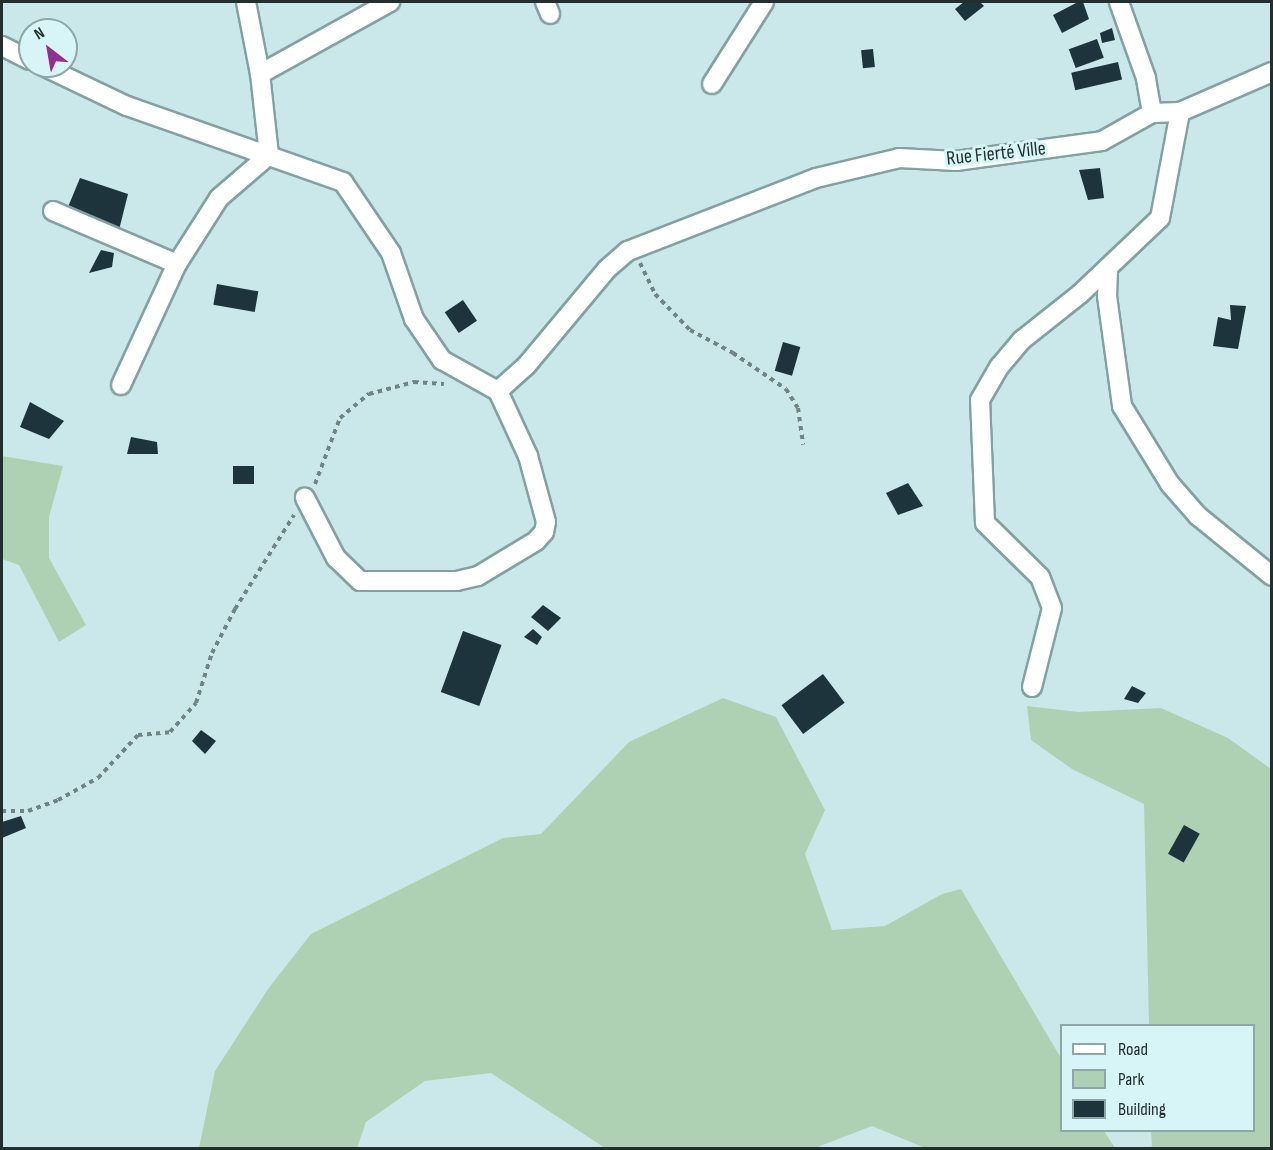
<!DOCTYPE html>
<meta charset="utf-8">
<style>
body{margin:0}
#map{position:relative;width:1273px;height:1150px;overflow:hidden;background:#cae8e9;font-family:"Sofia Sans Condensed",sans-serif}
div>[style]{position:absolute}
.green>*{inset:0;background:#afd1b3}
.building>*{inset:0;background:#1e343d;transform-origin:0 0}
.path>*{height:4px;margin-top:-2px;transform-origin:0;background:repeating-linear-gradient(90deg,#708484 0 4.5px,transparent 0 9px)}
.roads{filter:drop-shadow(2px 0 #84a1a2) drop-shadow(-2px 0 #84a1a2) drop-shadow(0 2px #84a1a2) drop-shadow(0 -2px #84a1a2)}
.street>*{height:18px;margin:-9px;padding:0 9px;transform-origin:9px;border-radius:9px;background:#fff}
span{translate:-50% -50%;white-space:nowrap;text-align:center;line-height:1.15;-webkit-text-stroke:6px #d7f5f6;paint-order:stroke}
.street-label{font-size:20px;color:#232f2f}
.frame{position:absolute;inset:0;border:3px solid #232f2f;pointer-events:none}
.legend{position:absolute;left:1060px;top:1024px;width:195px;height:108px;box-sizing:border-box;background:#d7f5f6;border:2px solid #8fa6a6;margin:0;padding:8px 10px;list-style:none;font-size:18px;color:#232f2f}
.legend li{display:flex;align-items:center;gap:12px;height:30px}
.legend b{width:30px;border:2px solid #8fa6a6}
.north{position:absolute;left:18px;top:18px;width:60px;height:60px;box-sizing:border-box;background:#d7f5f6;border:2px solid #8fa6a6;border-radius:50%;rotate:329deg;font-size:16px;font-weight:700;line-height:24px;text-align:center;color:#232f2f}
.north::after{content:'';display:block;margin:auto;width:21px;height:27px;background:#952e92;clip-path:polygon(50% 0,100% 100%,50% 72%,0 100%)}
</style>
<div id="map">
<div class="green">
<div style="clip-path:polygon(2px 456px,63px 466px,49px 517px,49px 558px,86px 625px,59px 642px,19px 565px,2px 559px)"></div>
<div style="clip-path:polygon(723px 698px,776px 717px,825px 810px,805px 854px,832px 930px,885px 926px,942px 894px,961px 889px,1061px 1058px,1062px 1130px,1104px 1131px,1115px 1148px,925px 1148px,872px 1126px,815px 1148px,605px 1148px,491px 1073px,425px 1081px,366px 1122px,357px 1148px,199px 1148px,215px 1071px,268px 989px,311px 934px,503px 838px,541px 834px,629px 742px)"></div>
<div style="clip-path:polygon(1027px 706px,1078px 712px,1161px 708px,1228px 738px,1271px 769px,1271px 1148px,1152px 1148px,1151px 1131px,1254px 1130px,1254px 1026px,1149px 1025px,1144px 804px,1072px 769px,1031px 740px)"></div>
</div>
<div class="building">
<div style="clip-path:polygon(964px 2px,980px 2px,984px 6px,965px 21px,955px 9px)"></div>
<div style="clip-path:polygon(1078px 2px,1083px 2px,1089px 19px,1062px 33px,1053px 15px)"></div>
<div style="clip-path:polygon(1112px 28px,1115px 40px,1102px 43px,1100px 33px)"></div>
<div style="left:1097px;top:39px;width:20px;height:30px;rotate:70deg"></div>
<div style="left:873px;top:49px;width:18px;height:12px;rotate:84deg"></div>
<div style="left:1118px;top:62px;width:18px;height:48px;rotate:77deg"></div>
<div style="clip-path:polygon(1100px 168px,1104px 198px,1088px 200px,1079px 170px)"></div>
<div style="clip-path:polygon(80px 178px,128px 194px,119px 230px,68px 207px)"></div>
<div style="clip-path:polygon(101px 250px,114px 253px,112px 267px,89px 273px)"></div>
<div style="left:217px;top:284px;width:42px;height:21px;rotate:10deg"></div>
<div style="left:463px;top:300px;width:25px;height:22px;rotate:56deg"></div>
<div style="clip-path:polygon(1230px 305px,1246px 306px,1238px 349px,1213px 346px,1218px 317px,1231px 320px)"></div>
<div style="left:783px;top:342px;width:18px;height:30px;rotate:16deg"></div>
<div style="clip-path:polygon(30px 402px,64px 421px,49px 439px,20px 427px)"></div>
<div style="clip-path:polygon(131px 437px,157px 442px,158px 454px,127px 454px)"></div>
<div style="left:233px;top:466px;width:21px;height:18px"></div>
<div style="clip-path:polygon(908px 483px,923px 506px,898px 515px,886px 493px)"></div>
<div style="clip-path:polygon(543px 605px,561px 618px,548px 631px,531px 617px)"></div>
<div style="clip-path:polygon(533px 629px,542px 637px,537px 645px,524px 637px)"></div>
<div style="left:463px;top:631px;width:41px;height:65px;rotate:20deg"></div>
<div style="left:823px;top:674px;width:36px;height:52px;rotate:53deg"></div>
<div style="clip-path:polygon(1132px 686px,1146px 693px,1138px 703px,1124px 699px)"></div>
<div style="clip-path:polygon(201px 730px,216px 741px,205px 754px,192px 741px)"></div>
<div style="clip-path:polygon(21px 816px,26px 828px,2px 838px,2px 822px)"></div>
<div style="left:1184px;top:825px;width:18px;height:33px;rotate:29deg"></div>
</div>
<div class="path">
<div style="left:640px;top:263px;width:34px;rotate:64deg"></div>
<div style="left:655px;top:294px;width:50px;rotate:45.8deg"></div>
<div style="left:690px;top:330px;width:49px;rotate:28.1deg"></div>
<div style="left:733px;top:353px;width:64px;rotate:34.2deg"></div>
<div style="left:786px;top:389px;width:22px;rotate:58deg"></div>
<div style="left:798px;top:408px;width:37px;rotate:82deg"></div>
<div style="left:315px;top:484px;width:71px;rotate:-69.3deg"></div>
<div style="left:340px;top:418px;width:38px;rotate:-40deg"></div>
<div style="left:369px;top:394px;width:47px;rotate:-14.9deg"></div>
<div style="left:414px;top:382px;width:30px;rotate:4deg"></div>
<div style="left:2px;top:811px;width:26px"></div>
<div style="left:28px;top:811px;width:32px;rotate:-20deg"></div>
<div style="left:58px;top:800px;width:46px;rotate:-28.8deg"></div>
<div style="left:98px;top:778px;width:59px;rotate:-47.1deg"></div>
<div style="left:138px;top:735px;width:32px;rotate:-5deg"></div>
<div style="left:170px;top:732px;width:39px;rotate:-48deg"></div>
<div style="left:196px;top:703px;width:52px;rotate:-72.3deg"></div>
<div style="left:212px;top:653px;width:50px;rotate:-62.4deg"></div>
<div style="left:235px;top:609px;width:111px;rotate:-57.9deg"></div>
</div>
<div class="roads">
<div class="street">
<div style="left:545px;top:2px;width:13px;rotate:67deg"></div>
<div style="left:2px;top:46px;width:31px;rotate:27deg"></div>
<div style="left:43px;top:66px;width:93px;rotate:25.5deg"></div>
<div style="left:127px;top:106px;width:229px;rotate:19.4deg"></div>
<div style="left:343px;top:182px;width:86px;rotate:55.9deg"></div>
<div style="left:391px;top:253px;width:70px;rotate:70.8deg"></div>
<div style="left:414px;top:319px;width:50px;rotate:55.7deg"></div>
<div style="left:442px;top:360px;width:64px;rotate:29deg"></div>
<div style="left:498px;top:391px;width:72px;rotate:65.2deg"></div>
<div style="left:528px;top:456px;width:68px;rotate:74.7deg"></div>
<div style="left:546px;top:522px;width:10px;rotate:101deg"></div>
<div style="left:544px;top:532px;width:12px;rotate:132deg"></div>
<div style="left:536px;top:541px;width:68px;rotate:148.9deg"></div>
<div style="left:478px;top:576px;width:22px;rotate:167deg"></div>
<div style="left:457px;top:581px;width:97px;rotate:180deg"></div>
<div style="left:360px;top:581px;width:33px;rotate:-136deg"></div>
<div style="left:336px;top:558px;width:68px;rotate:-117.3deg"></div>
<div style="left:260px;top:74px;width:149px;rotate:-29deg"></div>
<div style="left:712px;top:84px;width:97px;rotate:-57.6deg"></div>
<div style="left:1152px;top:113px;width:28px;rotate:-2deg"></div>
<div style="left:1180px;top:112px;width:100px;rotate:-23.5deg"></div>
<div style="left:53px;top:211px;width:135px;rotate:23.1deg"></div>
<div style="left:177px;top:264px;width:78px;rotate:-57.5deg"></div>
<div style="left:219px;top:198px;width:66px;rotate:-40.7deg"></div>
<div style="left:269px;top:155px;width:81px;rotate:-96.3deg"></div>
<div style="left:260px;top:74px;width:73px;rotate:-101deg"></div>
<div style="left:1108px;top:269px;width:27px;rotate:92deg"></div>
<div style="left:1107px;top:296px;width:111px;rotate:82.2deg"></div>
<div style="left:1122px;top:406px;width:92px;rotate:58.4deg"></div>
<div style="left:1170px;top:484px;width:43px;rotate:48.8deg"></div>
<div style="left:1198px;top:516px;width:95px;rotate:39deg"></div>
<div style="left:121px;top:385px;width:133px;rotate:-65.2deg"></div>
<div style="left:498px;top:391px;width:38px;rotate:-42deg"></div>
<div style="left:526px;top:366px;width:126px;rotate:-50.1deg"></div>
<div style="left:607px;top:269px;width:28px;rotate:-41deg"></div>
<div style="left:628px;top:251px;width:202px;rotate:-21.2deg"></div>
<div style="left:816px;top:178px;width:85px;rotate:-13.5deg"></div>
<div style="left:899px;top:158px;width:57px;rotate:3deg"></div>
<div style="left:956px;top:161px;width:147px;rotate:-7.8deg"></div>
<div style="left:1102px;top:141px;width:57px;rotate:-29.2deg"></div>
<div style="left:1152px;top:113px;width:36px;rotate:-100deg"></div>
<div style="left:1146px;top:78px;width:81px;rotate:-109.6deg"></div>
<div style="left:1032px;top:687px;width:81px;rotate:-75.8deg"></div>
<div style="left:1052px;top:608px;width:33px;rotate:-111deg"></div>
<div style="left:1040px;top:577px;width:77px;rotate:-135.5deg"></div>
<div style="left:985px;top:523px;width:123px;rotate:-92.3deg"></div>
<div style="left:980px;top:400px;width:39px;rotate:-60deg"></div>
<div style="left:1000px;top:366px;width:34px;rotate:-50deg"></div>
<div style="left:1022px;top:340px;width:74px;rotate:-38.4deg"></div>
<div style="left:1080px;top:294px;width:110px;rotate:-43.5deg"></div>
<div style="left:1160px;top:218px;width:108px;rotate:-79.3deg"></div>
</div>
</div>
<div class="street-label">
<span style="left:996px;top:154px;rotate:-6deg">Rue Fierté Ville</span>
</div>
<div class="frame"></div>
<ul class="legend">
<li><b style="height:8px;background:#fff"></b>Road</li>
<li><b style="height:16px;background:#afd1b3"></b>Park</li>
<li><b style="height:16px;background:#1e343d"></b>Building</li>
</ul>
<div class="north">N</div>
</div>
